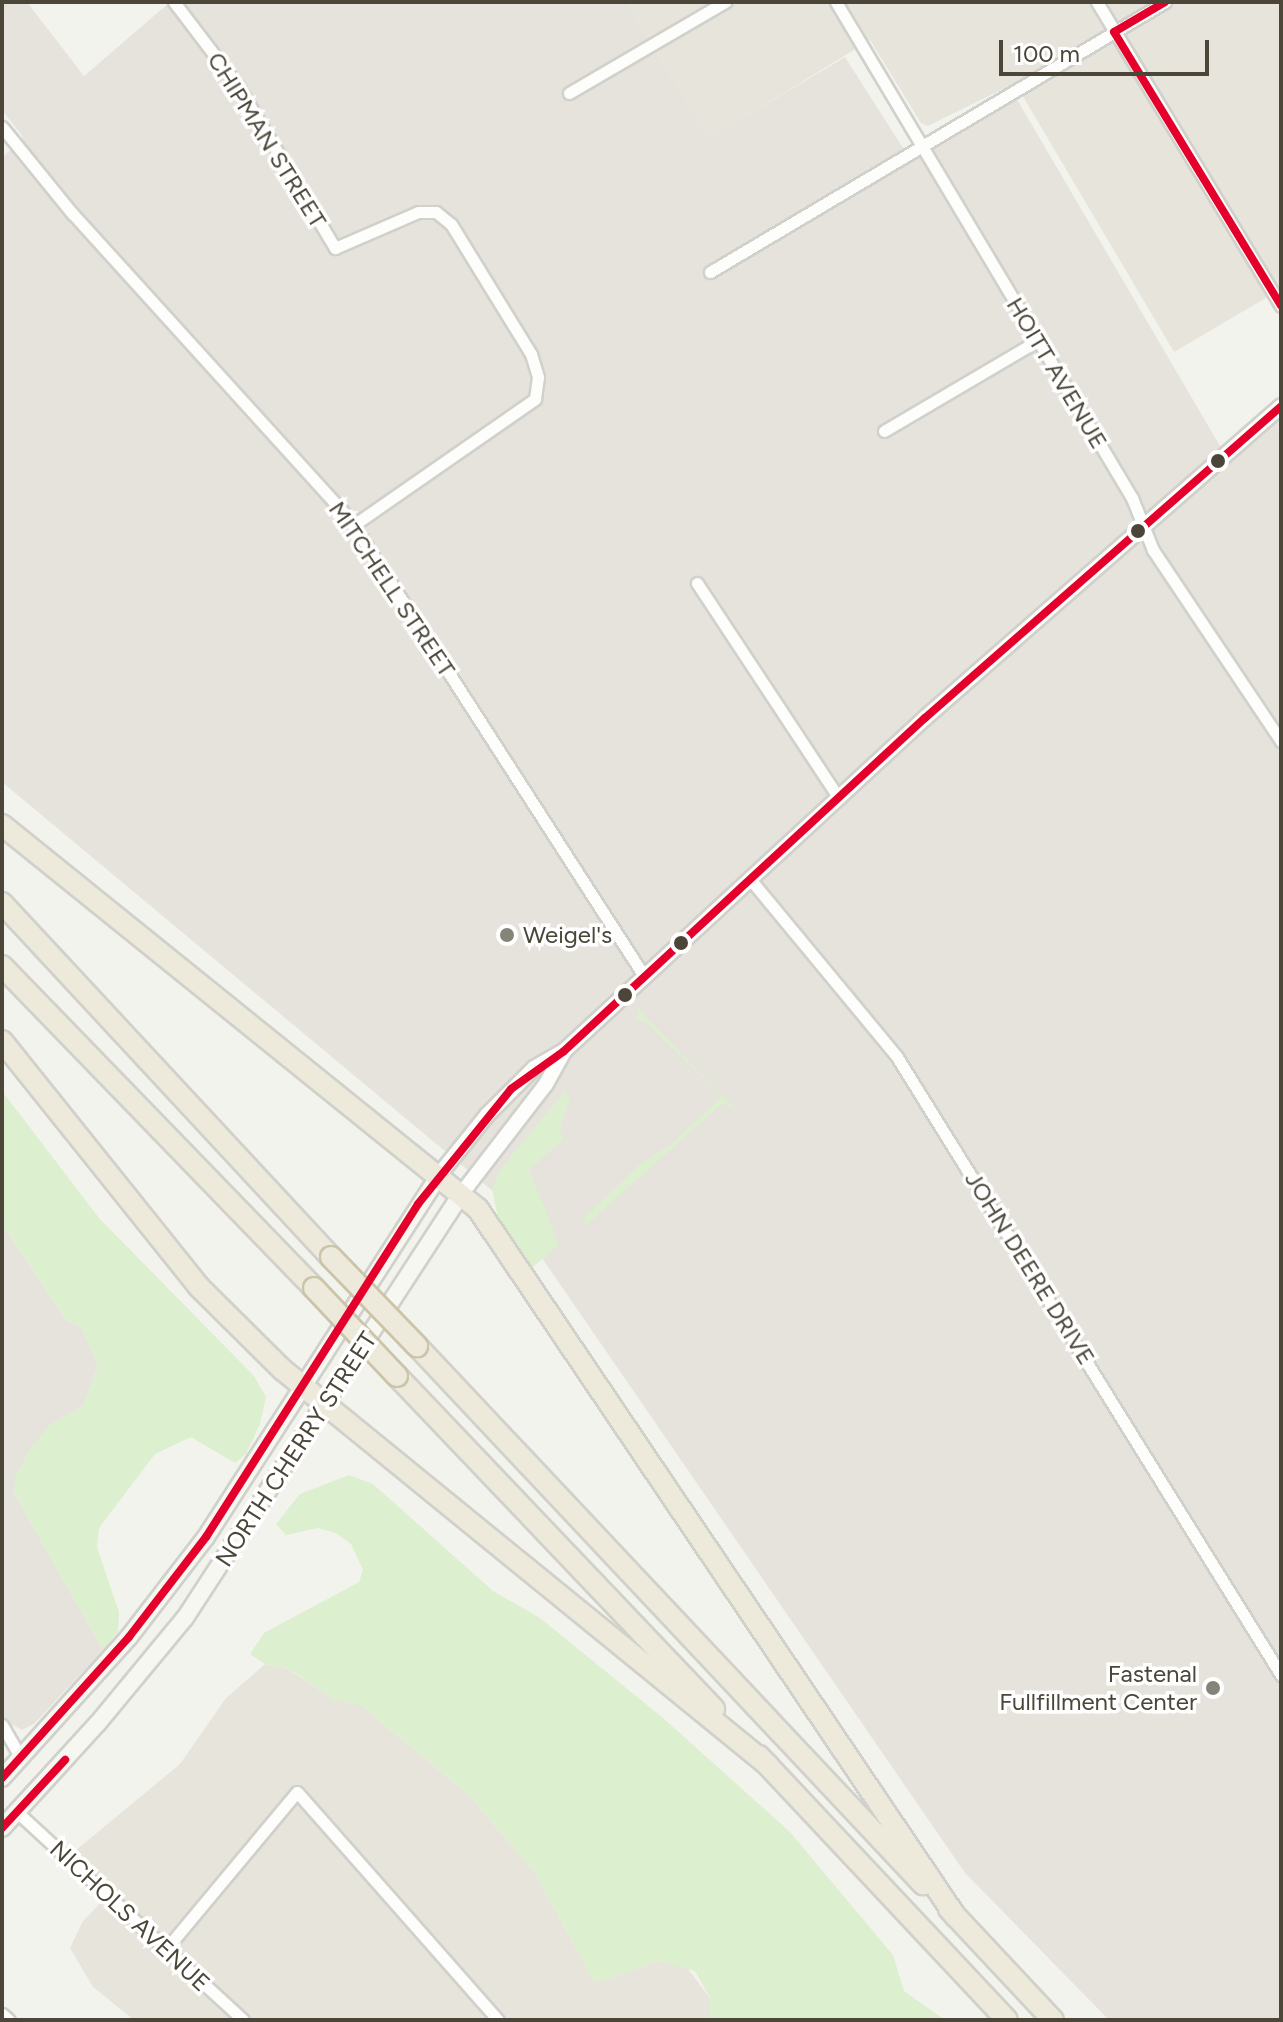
<!DOCTYPE html>
<style>
body{margin:0}
#map{position:relative;width:1283px;height:2022px;overflow:hidden;background:#f3f3ee;font-family:Figtree,sans-serif}
div>[style]{position:absolute}
.residential>*{inset:0;background:#e7e5db}
.industrial>*{inset:0;background:#e6e3dd}
.green>*{inset:0;background:#dcefce}
.roads{filter:drop-shadow(2px 0 #d1d1cb) drop-shadow(-2px 0 #d1d1cb) drop-shadow(0 2px #d1d1cb) drop-shadow(0 -2px #d1d1cb)}
.minor>*{height:11px;margin:-5.5px;padding:0 5.5px;transform-origin:5.5px;border-radius:5.5px;background:#fdfdfc}
.tertiary>*{height:14px;margin:-7px;padding:0 7px;transform-origin:7px;border-radius:7px;background:#fdfdfc}
.secondary>*{height:16px;margin:-8px;padding:0 8px;transform-origin:8px;border-radius:8px;background:#f7f7f1}
.motorway>*{height:20px;margin:-10px;padding:0 10px;transform-origin:10px;border-radius:10px;background:#edeadb}
.bridges{filter:drop-shadow(2px 0 #cbc4a9) drop-shadow(-2px 0 #cbc4a9) drop-shadow(0 2px #cbc4a9) drop-shadow(0 -2px #cbc4a9)}
.motorway-bridge>*{height:20px;margin:-10px;padding:0 10px;transform-origin:10px;border-radius:10px;background:#edeadb}
.bus-1>*{height:8px;margin:-4px;padding:0 4px;transform-origin:4px;border-radius:4px;background:#e4002b}
.dots>*{width:22px;height:22px;translate:-50% -50%;box-sizing:border-box;border:4px solid #fff;border-radius:50%}
span{translate:-50% -50%;white-space:nowrap;text-align:center;line-height:1.15;-webkit-text-stroke:7px #fff;paint-order:stroke}
.street-label{font-size:24px;color:#4b4638}
.poi-label{font-size:24px;color:#4b4638}
.left{translate:0 -50%;text-align:left}
.right{translate:-100% -50%;text-align:right}
.frame{position:absolute;inset:0;border:4px solid #4b4638;pointer-events:none}
.scale{position:absolute;left:999px;top:40px;width:210px;height:36px;box-sizing:border-box;border:4px solid #4b4638;border-top:0;padding-left:10px;font-size:24px;line-height:28px;white-space:nowrap;color:#4b4638;-webkit-text-stroke:6px #fff;paint-order:stroke}
</style>
<div id="map">
<div class="residential">
<div style="clip-path:polygon(627px 2px,1281px 2px,1281px 296px,1278px 291px,1174px 352px,1015px 83px,928px 126px,921px 123px,870px 40px,708px 140px)"></div>
<div style="clip-path:polygon(265px 1664px,286px 1668px,334px 1699px,361px 1705px,469px 1795px,535px 1873px,595px 1983px,658px 1961px,685px 1965px,710px 1998px,710px 2020px,134px 2020px,93px 1987px,70px 1948px,83px 1921px,112px 1891px,76px 1850px,180px 1764px,226px 1698px)"></div>
</div>
<div class="industrial">
<div style="clip-path:polygon(2px 2px,27px 2px,84px 76px,170px 2px,627px 2px,708px 139px,845px 57px,910px 159px,1015px 96px,1230px 463px,1281px 418px,1281px 2020px,1109px 2020px,965px 1873px,500px 1197px,2px 782px,2px 158px,23px 137px,2px 110px)"></div>
<div style="clip-path:polygon(2px 1224px,66px 1320px,81px 1327px,98px 1364px,84px 1405px,49px 1426px,14px 1493px,103px 1650px,34px 1724px,22px 1730px,13px 1725px,2px 1739px)"></div>
</div>
<div class="green">
<div style="clip-path:polygon(638px 1009px,736px 1110px,723px 1103px,586px 1225px,583px 1219px,639px 1165px,670px 1145px,722px 1097px,645px 1021px,637px 1020px)"></div>
<div style="clip-path:polygon(2px 1091px,99px 1218px,254px 1376px,266px 1397px,260px 1424px,246px 1454px,235px 1463px,191px 1437px,155px 1454px,99px 1528px,97px 1547px,119px 1612px,118px 1632px,103px 1650px,14px 1493px,16px 1476px,28px 1452px,49px 1426px,84px 1405px,98px 1364px,81px 1327px,66px 1320px,2px 1224px)"></div>
<div style="clip-path:polygon(564px 1092px,570px 1097px,560px 1131px,563px 1139px,529px 1170px,559px 1244px,530px 1270px,499px 1223px,492px 1189px,500px 1170px)"></div>
<div style="clip-path:polygon(349px 1475px,373px 1484px,493px 1591px,540px 1618px,663px 1718px,790px 1832px,893px 1955px,904px 1991px,945px 2020px,710px 2020px,710px 1998px,695px 1971px,658px 1961px,595px 1983px,535px 1873px,469px 1795px,361px 1705px,334px 1699px,287px 1668px,265px 1664px,250px 1654px,264px 1633px,359px 1582px,363px 1570px,351px 1544px,336px 1533px,318px 1528px,286px 1535px,276px 1524px,300px 1494px)"></div>
</div>
<div class="roads">
<div class="minor">
<div style="left:174px;top:2px;width:106px;rotate:52.7deg"></div>
<div style="left:238px;top:86px;width:189px;rotate:59.1deg"></div>
<div style="left:335px;top:248px;width:90px;rotate:-23.4deg"></div>
<div style="left:418px;top:212px;width:18px"></div>
<div style="left:436px;top:212px;width:19px;rotate:39deg"></div>
<div style="left:451px;top:224px;width:153px;rotate:58.4deg"></div>
<div style="left:531px;top:354px;width:24px;rotate:73deg"></div>
<div style="left:538px;top:377px;width:22px;rotate:98deg"></div>
<div style="left:535px;top:399px;width:221px;rotate:145.2deg"></div>
<div style="left:836px;top:2px;width:578px;rotate:59.17deg"></div>
<div style="left:1132px;top:498px;width:56px;rotate:68deg"></div>
<div style="left:1153px;top:550px;width:230px;rotate:56.2deg"></div>
<div style="left:1097px;top:2px;width:355px;rotate:58.8deg"></div>
<div style="left:569px;top:93px;width:181px;rotate:-30.3deg"></div>
<div style="left:2px;top:127px;width:111px;rotate:50.9deg"></div>
<div style="left:72px;top:213px;width:412px;rotate:47.8deg"></div>
<div style="left:349px;top:518px;width:545px;rotate:57.21deg"></div>
<div style="left:710px;top:272px;width:529px;rotate:-30.69deg"></div>
<div style="left:884px;top:431px;width:178px;rotate:-30.5deg"></div>
<div style="left:697px;top:583px;width:258px;rotate:56.6deg"></div>
<div style="left:750px;top:879px;width:231px;rotate:50.4deg"></div>
<div style="left:897px;top:1057px;width:728px;rotate:58.14deg"></div>
<div style="left:2px;top:1725px;width:38px;rotate:60deg"></div>
<div style="left:17px;top:1812px;width:307px;rotate:42.6deg"></div>
<div style="left:166px;top:1949px;width:204px;rotate:-50.2deg"></div>
<div style="left:297px;top:1792px;width:304px;rotate:48.6deg"></div>
<div style="left:2px;top:2014px;width:9px;rotate:41deg"></div>
</div>
<div class="tertiary">
<div style="left:439px;top:1175px;width:77px;rotate:-51.3deg"></div>
<div style="left:487px;top:1115px;width:66px;rotate:-45deg"></div>
<div style="left:534px;top:1068px;width:34px;rotate:-30deg"></div>
<div style="left:564px;top:1051px;width:491px;rotate:-42.7deg"></div>
<div style="left:925px;top:718px;width:473px;rotate:-41.2deg"></div>
<div style="left:462px;top:1193px;width:138px;rotate:-52.4deg"></div>
<div style="left:546px;top:1084px;width:37px;rotate:-61deg"></div>
</div>
<div class="secondary">
<div style="left:2px;top:1778px;width:190px;rotate:-48deg"></div>
<div style="left:129px;top:1637px;width:126px;rotate:-52.4deg"></div>
<div style="left:206px;top:1537px;width:431px;rotate:-57.2deg"></div>
<div style="left:2px;top:1828px;width:142px;rotate:-47.6deg"></div>
<div style="left:98px;top:1723px;width:136px;rotate:-50.4deg"></div>
<div style="left:185px;top:1618px;width:507px;rotate:-56.91deg"></div>
</div>
<div class="motorway">
<div style="left:2px;top:825px;width:612px;rotate:38.89deg"></div>
<div style="left:478px;top:1209px;width:854px;rotate:55.98deg"></div>
<div style="left:2px;top:903px;width:483px;rotate:47.1deg"></div>
<div style="left:2px;top:966px;width:448px;rotate:45.9deg"></div>
<div style="left:2px;top:1041px;width:315px;rotate:51.3deg"></div>
<div style="left:199px;top:1287px;width:118px;rotate:44.7deg"></div>
<div style="left:283px;top:1370px;width:625px;rotate:39.16deg"></div>
<div style="left:417px;top:1346px;width:739px;rotate:46.76deg"></div>
<div style="left:397px;top:1376px;width:460px;rotate:46.4deg"></div>
<div style="left:759px;top:1756px;width:362px;rotate:46.8deg"></div>
<div style="left:949px;top:1909px;width:152px;rotate:46.9deg"></div>
</div>
</div>
<div class="bridges">
<div class="motorway-bridge">
<div style="left:331px;top:1257px;width:124px;rotate:46deg"></div>
<div style="left:314px;top:1288px;width:121px;rotate:46.7deg"></div>
</div>
</div>
<div class="bus-1">
<div style="left:1165px;top:2px;width:59px;rotate:149.5deg"></div>
<div style="left:1114px;top:32px;width:321px;rotate:58.6deg"></div>
<div style="left:2px;top:1778px;width:190px;rotate:-48deg"></div>
<div style="left:129px;top:1637px;width:126px;rotate:-52.4deg"></div>
<div style="left:206px;top:1537px;width:395px;rotate:-57.5deg"></div>
<div style="left:418px;top:1204px;width:148px;rotate:-51deg"></div>
<div style="left:511px;top:1089px;width:65px;rotate:-35.6deg"></div>
<div style="left:564px;top:1051px;width:491px;rotate:-42.7deg"></div>
<div style="left:925px;top:718px;width:473px;rotate:-41.2deg"></div>
<div style="left:2px;top:1828px;width:93px;rotate:-47.2deg"></div>
</div>
<div class="dots">
<div style="left:1218px;top:461px;background:#4b4638"></div>
<div style="left:1138px;top:531px;background:#4b4638"></div>
<div style="left:507px;top:935px;background:#868378"></div>
<div style="left:681px;top:943px;background:#4b4638"></div>
<div style="left:625px;top:995px;background:#4b4638"></div>
<div style="left:1213px;top:1688px;background:#868378"></div>
</div>
<div class="street-label">
<span style="left:267px;top:140px;rotate:58deg">CHIPMAN STREET</span>
<span style="left:1057px;top:373px;rotate:59deg">HOITT AVENUE</span>
<span style="left:392px;top:589px;rotate:56deg">MITCHELL STREET</span>
<span style="left:1030px;top:1268px;rotate:58deg">JOHN DEERE DRIVE</span>
<span style="left:296px;top:1449px;rotate:-57deg">NORTH CHERRY STREET</span>
<span style="left:130px;top:1916px;rotate:43deg">NICHOLS AVENUE</span>
</div>
<div class="poi-label">
<span class="left" style="left:523px;top:935px">Weigel's</span>
<span class="right" style="left:1197px;top:1688px">Fastenal<br>Fullfillment Center</span>
</div>
<div class="frame"></div>
<div class="scale">100 m</div>
</div>
